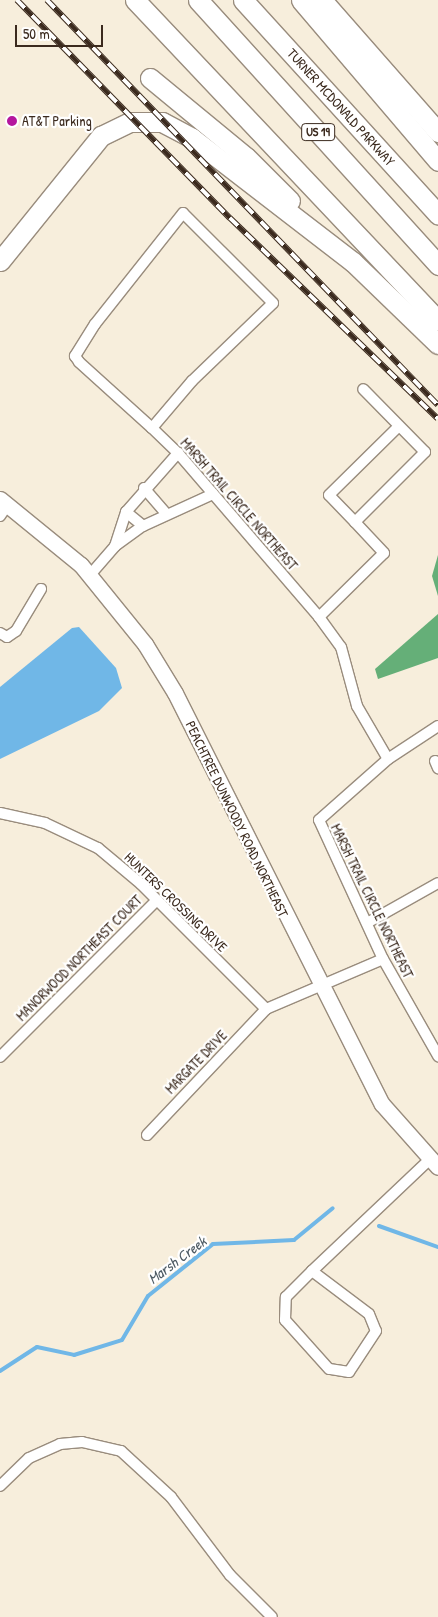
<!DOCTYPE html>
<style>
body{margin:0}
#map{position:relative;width:438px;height:1617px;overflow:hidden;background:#f7eedc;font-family:"Patrick Hand",sans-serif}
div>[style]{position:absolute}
.forest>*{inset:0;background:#65af78}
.water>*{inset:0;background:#70b7e7}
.stream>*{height:4px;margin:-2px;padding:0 2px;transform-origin:2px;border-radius:2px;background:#70b7e7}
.roads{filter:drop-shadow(1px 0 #998c7d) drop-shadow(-1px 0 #998c7d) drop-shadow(0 1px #998c7d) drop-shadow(0 -1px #998c7d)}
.street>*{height:10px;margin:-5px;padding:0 5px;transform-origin:5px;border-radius:5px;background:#fff}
.secondary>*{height:15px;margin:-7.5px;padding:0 7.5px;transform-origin:7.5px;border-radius:7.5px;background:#fff}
.highway>*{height:19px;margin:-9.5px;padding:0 9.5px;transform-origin:9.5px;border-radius:9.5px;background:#fff}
.rail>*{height:5.5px;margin-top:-2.75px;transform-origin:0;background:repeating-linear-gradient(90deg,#fff 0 11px,#3b2a1e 0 22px);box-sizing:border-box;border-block:1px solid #3b2a1e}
.dots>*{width:14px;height:14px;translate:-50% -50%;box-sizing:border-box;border:2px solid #fff;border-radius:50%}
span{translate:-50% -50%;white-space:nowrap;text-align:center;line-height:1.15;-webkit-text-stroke:4.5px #fff;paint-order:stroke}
.shield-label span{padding:1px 4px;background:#fff;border:1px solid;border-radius:4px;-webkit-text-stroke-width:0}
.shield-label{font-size:12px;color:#3b2a1e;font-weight:700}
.street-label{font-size:14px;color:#3b2a1e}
.poi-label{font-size:14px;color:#3b2a1e}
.left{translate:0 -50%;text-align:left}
.water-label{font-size:15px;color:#4e5b64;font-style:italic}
.scale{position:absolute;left:15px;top:25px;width:88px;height:22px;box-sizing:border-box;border:2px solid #3b2a1e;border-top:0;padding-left:6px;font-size:15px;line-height:18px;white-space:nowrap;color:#3b2a1e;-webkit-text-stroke:4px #fff;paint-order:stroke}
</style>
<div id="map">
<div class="forest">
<div style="clip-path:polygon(438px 555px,438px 596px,432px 576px)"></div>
<div style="clip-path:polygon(438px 614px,438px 658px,378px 679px,375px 669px)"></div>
</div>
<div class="water">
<div style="clip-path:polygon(79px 627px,116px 668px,122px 688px,99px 711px,0 759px,0 687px,72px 628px)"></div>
</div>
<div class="stream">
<div style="left:379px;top:1226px;width:63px;rotate:19.6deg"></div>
<div style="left:0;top:1371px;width:44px;rotate:-33deg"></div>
<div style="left:37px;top:1347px;width:38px;rotate:12deg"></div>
<div style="left:74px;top:1355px;width:50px;rotate:-17.4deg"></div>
<div style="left:122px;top:1340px;width:51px;rotate:-59.4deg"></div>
<div style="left:148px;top:1296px;width:83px;rotate:-38.7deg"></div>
<div style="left:213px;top:1244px;width:81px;rotate:-2.8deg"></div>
<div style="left:294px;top:1240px;width:50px;rotate:-39.4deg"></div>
</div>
<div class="roads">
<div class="street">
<div style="left:152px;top:428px;width:62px;rotate:-49.6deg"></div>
<div style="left:192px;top:381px;width:112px;rotate:-43.9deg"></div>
<div style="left:273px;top:303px;width:127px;rotate:-135deg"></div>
<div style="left:183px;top:213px;width:142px;rotate:128.4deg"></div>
<div style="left:95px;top:324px;width:38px;rotate:122deg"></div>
<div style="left:75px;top:356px;width:7px;rotate:56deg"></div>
<div style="left:79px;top:362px;width:98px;rotate:42.1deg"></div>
<div style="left:152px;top:428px;width:36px;rotate:44deg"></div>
<div style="left:178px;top:453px;width:216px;rotate:49.3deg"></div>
<div style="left:319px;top:617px;width:37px;rotate:54deg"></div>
<div style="left:341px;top:647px;width:61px;rotate:74.8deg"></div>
<div style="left:357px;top:706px;width:61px;rotate:59.7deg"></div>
<div style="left:144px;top:488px;width:33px;rotate:49deg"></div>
<div style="left:126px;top:512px;width:22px;rotate:39deg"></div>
<div style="left:0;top:516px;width:14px;rotate:-56deg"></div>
<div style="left:355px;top:522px;width:37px;rotate:-134deg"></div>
<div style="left:329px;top:495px;width:98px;rotate:-44.6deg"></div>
<div style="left:115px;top:546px;width:36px;rotate:-72deg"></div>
<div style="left:126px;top:512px;width:79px;rotate:-48.6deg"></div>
<div style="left:90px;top:575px;width:38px;rotate:-49deg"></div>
<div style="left:115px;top:546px;width:34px;rotate:-36deg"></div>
<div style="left:143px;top:526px;width:77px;rotate:-24.6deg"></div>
<div style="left:319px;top:617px;width:91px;rotate:-44.6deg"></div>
<div style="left:384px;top:553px;width:42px;rotate:-133.1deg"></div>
<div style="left:355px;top:522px;width:99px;rotate:-45deg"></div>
<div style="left:425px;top:452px;width:88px;rotate:-134.5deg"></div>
<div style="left:0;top:633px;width:8px;rotate:30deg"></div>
<div style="left:7px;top:637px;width:11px;rotate:-34deg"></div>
<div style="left:16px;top:631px;width:49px;rotate:-59.2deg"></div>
<div style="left:438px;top:726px;width:60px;rotate:146.6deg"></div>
<div style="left:388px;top:759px;width:92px;rotate:138.5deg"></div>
<div style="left:319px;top:820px;width:153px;rotate:65.3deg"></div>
<div style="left:383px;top:959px;width:112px;rotate:60.4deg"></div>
<div style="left:435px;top:761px;width:8px;rotate:67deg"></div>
<div style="left:0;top:813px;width:46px;rotate:12.5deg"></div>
<div style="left:45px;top:823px;width:59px;rotate:25.3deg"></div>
<div style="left:98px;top:848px;width:56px;rotate:39.9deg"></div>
<div style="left:141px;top:884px;width:177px;rotate:45deg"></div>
<div style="left:367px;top:923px;width:81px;rotate:-29.4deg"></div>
<div style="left:0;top:1057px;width:222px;rotate:-45deg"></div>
<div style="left:147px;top:1135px;width:173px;rotate:-46.6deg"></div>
<div style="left:266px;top:1009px;width:127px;rotate:-23.1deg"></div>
<div style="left:312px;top:1271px;width:71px;rotate:37deg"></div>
<div style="left:369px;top:1314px;width:18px;rotate:68deg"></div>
<div style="left:376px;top:1331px;width:49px;rotate:123.4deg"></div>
<div style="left:349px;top:1372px;width:20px;rotate:-171deg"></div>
<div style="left:329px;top:1369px;width:66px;rotate:-131.9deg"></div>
<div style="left:285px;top:1320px;width:23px;rotate:-88deg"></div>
<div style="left:286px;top:1297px;width:37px;rotate:-45deg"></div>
<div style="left:312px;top:1271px;width:163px;rotate:-43.5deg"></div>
<div style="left:0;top:1486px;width:40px;rotate:-44deg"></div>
<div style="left:29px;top:1458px;width:34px;rotate:-24deg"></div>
<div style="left:60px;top:1444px;width:22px;rotate:-5deg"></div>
<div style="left:82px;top:1442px;width:40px;rotate:13deg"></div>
<div style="left:121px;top:1451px;width:68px;rotate:42.6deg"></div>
<div style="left:171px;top:1497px;width:98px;rotate:52.9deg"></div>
<div style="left:230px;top:1575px;width:59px;rotate:45deg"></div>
</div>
<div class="secondary">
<div style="left:0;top:499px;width:104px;rotate:39.2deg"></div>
<div style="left:81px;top:565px;width:102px;rotate:51deg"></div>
<div style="left:145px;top:644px;width:57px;rotate:58.5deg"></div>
<div style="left:175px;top:693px;width:460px;rotate:63.3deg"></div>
<div style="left:382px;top:1104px;width:84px;rotate:48.4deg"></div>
</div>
<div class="highway">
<div style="left:135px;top:0;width:441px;rotate:46.6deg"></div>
<div style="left:198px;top:0;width:358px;rotate:47.8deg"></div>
<div style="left:243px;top:0;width:290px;rotate:47.7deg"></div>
<div style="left:301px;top:0;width:211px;rotate:49.6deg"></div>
<div style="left:322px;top:0;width:176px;rotate:48.7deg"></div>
<div style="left:150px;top:78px;width:124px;rotate:39.5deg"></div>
<div style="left:246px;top:157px;width:62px;rotate:45deg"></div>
<div style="left:0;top:261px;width:161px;rotate:-51.1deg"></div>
<div style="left:101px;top:136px;width:32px;rotate:-26deg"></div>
<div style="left:130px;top:122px;width:32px"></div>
<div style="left:162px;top:122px;width:34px;rotate:28deg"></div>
<div style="left:192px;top:138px;width:203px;rotate:37.6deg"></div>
<div style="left:353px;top:262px;width:118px;rotate:44deg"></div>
</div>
</div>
<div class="rail">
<div style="left:17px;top:0;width:305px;rotate:45.7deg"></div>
<div style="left:230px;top:218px;width:289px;rotate:44deg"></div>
<div style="left:47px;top:0;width:563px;rotate:46.01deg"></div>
</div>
<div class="dots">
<div style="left:12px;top:121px;background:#b5179e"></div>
</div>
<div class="shield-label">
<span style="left:318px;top:132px">US 19</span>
</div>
<div class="street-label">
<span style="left:341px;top:107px;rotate:48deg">TURNER MCDONALD PARKWAY</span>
<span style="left:239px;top:504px;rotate:49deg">MARSH TRAIL CIRCLE NORTHEAST</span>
<span style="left:237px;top:819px;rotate:64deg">PEACHTREE DUNWOODY ROAD NORTHEAST</span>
<span style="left:372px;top:901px;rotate:64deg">MARSH TRAIL CIRCLE NORTHEAST</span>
<span style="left:176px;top:902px;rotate:44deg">HUNTERS CROSSING DRIVE</span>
<span style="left:79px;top:958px;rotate:-45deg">MANORWOOD NORTHEAST COURT</span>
<span style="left:196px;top:1062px;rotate:-46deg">MARGATE DRIVE</span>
</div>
<div class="poi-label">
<span class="left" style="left:22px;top:121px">AT&amp;T Parking</span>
</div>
<div class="water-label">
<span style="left:177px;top:1260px;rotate:-37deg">Marsh Creek</span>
</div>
<div class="scale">50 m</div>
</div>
